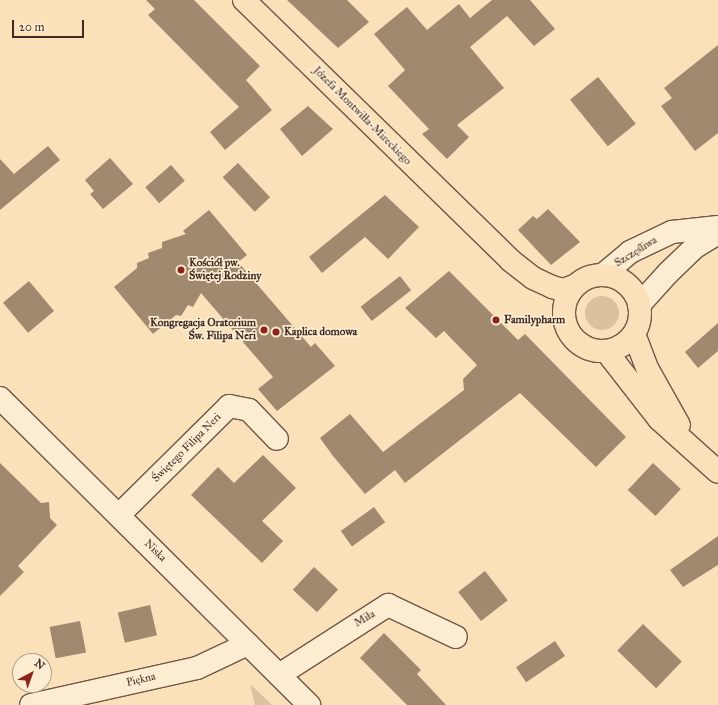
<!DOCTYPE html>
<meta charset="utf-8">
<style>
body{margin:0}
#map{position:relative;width:718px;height:705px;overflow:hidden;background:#fbe1b9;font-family:"IM FELL Great Primer",serif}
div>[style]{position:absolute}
.green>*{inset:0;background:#dbc29f}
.round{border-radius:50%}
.building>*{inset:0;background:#a18970;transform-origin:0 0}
.roads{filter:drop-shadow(1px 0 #6f5847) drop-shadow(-1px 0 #6f5847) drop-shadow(0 1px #6f5847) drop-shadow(0 -1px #6f5847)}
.minor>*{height:22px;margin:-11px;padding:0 11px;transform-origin:11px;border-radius:11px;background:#fcecd2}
.major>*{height:22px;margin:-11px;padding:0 11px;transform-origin:11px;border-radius:11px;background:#fbe1b9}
.major>.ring{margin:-11px;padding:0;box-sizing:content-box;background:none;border:22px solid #fbe1b9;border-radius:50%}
.dots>*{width:11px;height:11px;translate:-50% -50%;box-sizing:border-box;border:2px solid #fcecd2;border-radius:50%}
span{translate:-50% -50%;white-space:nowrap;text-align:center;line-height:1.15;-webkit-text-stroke:3.5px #fcecd2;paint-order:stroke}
.street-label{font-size:11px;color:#402a21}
.poi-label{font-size:11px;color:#402a21;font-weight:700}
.left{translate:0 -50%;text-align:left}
.right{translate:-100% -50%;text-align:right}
.north{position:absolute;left:12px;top:653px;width:40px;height:40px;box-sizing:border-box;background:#fcecd2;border:1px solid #b19e8b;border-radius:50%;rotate:41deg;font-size:11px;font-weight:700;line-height:16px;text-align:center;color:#402a21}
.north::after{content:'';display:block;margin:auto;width:14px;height:18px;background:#8f2418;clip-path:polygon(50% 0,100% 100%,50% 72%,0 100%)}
.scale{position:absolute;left:12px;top:20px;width:72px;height:18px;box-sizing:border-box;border:2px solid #402a21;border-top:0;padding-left:5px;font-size:12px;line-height:14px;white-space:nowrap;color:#402a21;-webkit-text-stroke:3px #fcecd2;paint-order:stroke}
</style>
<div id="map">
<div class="green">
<div class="round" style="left:585px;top:296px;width:34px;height:34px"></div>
<div style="clip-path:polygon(250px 684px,272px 705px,255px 705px)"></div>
</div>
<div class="building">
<div style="clip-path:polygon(146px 0,194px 0,260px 66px,246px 80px,272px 110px,225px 150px,210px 132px,239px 107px,148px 15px,155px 9px)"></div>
<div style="clip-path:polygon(287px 0,347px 0,369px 22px,338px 48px)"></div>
<div style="clip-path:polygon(492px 0,530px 0,555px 29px,534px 46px,507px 16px,470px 47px,504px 88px,457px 125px,469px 137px,447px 159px,422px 134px,429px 129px,388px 86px,405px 70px,374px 34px,407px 7px,427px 30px,459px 4px,470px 18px)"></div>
<div style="clip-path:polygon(718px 45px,718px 133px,695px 151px,661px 106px,672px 98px,664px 88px)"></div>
<div style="left:598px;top:77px;width:60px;height:36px;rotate:51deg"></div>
<div style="clip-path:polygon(308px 106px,333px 129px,302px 156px,280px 129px)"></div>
<div style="clip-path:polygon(48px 146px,60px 160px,0 210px,0 159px,14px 174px)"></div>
<div style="clip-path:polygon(110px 158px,133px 184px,103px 209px,90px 194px,94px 191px,85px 180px)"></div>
<div style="left:238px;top:163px;width:47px;height:21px;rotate:47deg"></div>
<div style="left:171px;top:165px;width:21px;height:34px;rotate:49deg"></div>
<div style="clip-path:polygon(385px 195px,419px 227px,388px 259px,365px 237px,322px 273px,309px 257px)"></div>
<div style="clip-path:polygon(548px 209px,580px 242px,551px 265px,518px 230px,533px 216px,537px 219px)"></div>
<div style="clip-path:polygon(209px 210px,247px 255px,238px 262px,311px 347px,315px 343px,335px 366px,277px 411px,258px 389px,273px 377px,201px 293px,193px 307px,188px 305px,181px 316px,176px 315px,153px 334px,114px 287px,137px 268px,137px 263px,149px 258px,148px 253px,162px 248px,162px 242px,186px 234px,183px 231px)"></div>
<div style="clip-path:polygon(449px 271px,518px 340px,525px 334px,626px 437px,596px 467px,520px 393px,405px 483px,395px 470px,365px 494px,333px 456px,320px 438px,350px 414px,383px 452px,464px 390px,463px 379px,477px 365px,444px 331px,436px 338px,405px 308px)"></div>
<div style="left:400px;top:276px;width:18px;height:50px;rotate:52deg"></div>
<div style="left:29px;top:281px;width:39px;height:34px;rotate:50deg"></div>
<div style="clip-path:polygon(718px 323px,718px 351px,698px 368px,685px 352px)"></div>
<div style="clip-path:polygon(263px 455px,296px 488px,262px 521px,283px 541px,262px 563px,191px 495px,218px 467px,234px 483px)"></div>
<div style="clip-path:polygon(0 463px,41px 503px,49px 502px,50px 518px,57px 525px,18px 566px,24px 572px,0 596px)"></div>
<div style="left:653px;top:463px;width:38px;height:37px;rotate:43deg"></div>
<div style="left:374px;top:507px;width:19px;height:41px;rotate:54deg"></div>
<div style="clip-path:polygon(718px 536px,718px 565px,683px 587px,670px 570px)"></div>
<div style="left:314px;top:567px;width:33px;height:31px;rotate:43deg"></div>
<div style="left:485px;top:571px;width:37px;height:34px;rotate:52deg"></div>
<div style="left:150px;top:605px;width:31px;height:33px;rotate:77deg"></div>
<div style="left:80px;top:621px;width:32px;height:31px;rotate:79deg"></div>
<div style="left:643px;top:624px;width:54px;height:37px;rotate:44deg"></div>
<div style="clip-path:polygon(384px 633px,421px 670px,417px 674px,446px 705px,407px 705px,360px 658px)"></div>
<div style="left:555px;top:641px;width:18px;height:47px;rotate:56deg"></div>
</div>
<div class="roads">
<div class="minor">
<div style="left:604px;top:274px;width:34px;rotate:-40deg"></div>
<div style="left:630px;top:252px;width:47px;rotate:-25.5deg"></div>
<div style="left:672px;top:232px;width:46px;rotate:-6.2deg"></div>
<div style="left:639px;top:305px;width:43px;rotate:-47.8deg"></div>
<div style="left:668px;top:273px;width:37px;rotate:-44deg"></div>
<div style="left:695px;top:247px;width:27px;rotate:-31deg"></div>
<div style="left:0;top:398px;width:436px;rotate:44.8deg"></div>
<div style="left:119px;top:515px;width:155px;rotate:-44.7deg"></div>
<div style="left:229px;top:406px;width:20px;rotate:11deg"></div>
<div style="left:249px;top:410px;width:40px;rotate:46deg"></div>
<div style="left:279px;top:675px;width:130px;rotate:-32.7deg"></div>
<div style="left:388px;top:605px;width:75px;rotate:25.2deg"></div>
<div style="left:31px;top:705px;width:170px;rotate:-12.6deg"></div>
<div style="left:197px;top:668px;width:56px;rotate:-25.2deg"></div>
</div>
<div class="major">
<div style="left:244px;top:0;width:372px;rotate:44.3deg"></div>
<div style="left:510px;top:260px;width:29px;rotate:38deg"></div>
<div style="left:533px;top:278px;width:21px;rotate:25deg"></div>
<div style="left:552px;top:287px;width:11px;rotate:15deg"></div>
<div style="left:563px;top:290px;width:12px;rotate:-20deg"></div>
<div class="ring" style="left:564px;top:275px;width:54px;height:54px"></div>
<div style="left:634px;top:334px;width:39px;rotate:69deg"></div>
<div style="left:648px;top:370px;width:63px;rotate:60.6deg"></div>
<div style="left:606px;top:351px;width:86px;rotate:52.1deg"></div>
<div style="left:659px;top:419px;width:79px;rotate:41.9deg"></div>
</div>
</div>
<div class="dots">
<div style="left:181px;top:270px;background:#8f2418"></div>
<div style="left:496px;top:320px;background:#8f2418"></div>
<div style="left:264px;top:330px;background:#8f2418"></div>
<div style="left:276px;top:332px;background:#8f2418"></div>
</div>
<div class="street-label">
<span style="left:362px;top:116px;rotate:45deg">Józefa Montwiłła-Mireckiego</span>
<span style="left:636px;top:252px;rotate:-32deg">Szczęśliwa</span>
<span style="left:187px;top:448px;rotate:-45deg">Świętego Filipa Neri</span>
<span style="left:155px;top:551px;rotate:45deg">Niska</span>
<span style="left:365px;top:619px;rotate:-31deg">Miła</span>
<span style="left:141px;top:680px;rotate:-13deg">Piękna</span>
</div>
<div class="poi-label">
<span class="left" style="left:189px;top:270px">Kościół pw.<br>Świętej Rodziny</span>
<span class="left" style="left:504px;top:320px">Familypharm</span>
<span class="right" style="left:256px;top:330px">Kongregacja Oratorium<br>Św. Filipa Neri</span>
<span class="left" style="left:284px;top:332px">Kaplica domowa</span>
</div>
<div class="north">N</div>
<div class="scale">20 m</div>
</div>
